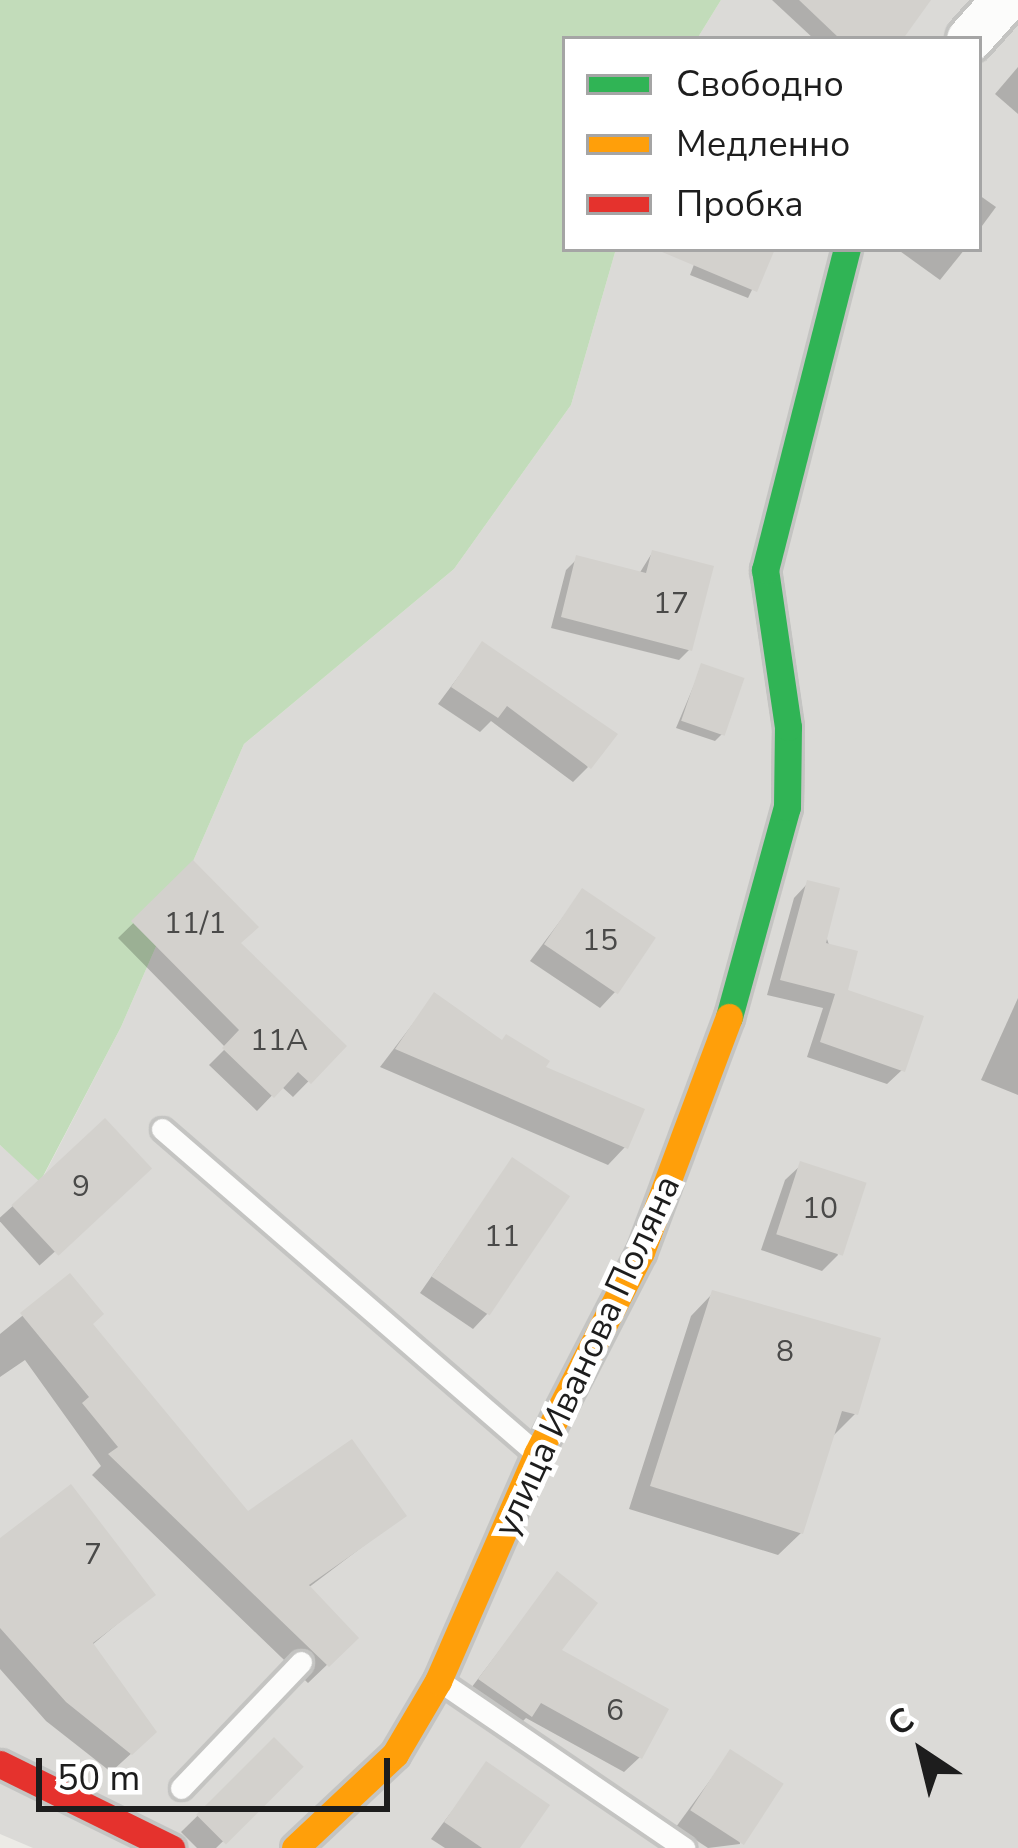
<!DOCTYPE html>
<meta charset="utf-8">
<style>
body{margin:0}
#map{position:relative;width:1018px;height:1848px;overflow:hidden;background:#ecebe6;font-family:"Nunito Sans",sans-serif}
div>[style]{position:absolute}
.residential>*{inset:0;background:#dbdad7}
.forest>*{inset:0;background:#c2dcba}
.shadow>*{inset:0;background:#0003;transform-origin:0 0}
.building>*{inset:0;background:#d3d1cd;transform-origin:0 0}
.roads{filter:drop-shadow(3px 0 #c4c4c2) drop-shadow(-3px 0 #c4c4c2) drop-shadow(0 3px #c4c4c2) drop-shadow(0 -3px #c4c4c2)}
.lane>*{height:21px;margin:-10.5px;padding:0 10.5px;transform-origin:10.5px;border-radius:10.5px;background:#fcfcfb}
.street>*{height:45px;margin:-22.5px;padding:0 22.5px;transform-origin:22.5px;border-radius:22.5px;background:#fcfcfb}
.fast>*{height:27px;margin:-13.5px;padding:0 13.5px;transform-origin:13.5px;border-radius:13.5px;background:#30b455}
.slow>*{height:27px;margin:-13.5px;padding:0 13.5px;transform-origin:13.5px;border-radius:13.5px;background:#ff9f0a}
.jam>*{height:27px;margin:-13.5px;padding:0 13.5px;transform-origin:13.5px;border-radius:13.5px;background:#e5322d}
span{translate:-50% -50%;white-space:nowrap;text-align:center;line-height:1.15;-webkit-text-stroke:10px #fff;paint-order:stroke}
.number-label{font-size:30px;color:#4a4a49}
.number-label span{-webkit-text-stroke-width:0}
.street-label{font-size:36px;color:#1d1d1d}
.legend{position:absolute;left:562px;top:36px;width:420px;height:216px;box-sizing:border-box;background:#fff;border:3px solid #a5a5a5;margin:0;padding:15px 21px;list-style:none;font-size:36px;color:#1d1d1d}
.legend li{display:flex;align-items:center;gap:24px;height:60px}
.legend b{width:60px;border:3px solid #a5a5a5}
.north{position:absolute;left:862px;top:1692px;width:120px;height:120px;-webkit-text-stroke:9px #fff;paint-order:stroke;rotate:325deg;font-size:33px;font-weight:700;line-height:48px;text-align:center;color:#1d1d1d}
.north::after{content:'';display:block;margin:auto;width:42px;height:54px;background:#1d1d1d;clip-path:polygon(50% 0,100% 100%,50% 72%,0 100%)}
.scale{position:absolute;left:36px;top:1758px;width:354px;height:54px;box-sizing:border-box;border:6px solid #1d1d1d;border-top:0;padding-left:15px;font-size:36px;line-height:42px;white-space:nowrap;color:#1d1d1d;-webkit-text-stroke:9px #fff;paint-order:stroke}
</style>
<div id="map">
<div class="residential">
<div style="clip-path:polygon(721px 0,1018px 0,1018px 1848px,33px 1848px,0 1834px,0 1145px,41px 1181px,121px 1027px,244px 744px,454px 569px,571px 405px,616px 249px,979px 249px,979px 39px,697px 39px)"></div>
</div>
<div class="forest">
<div style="clip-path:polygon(0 0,721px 0,697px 39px,565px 39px,565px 249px,616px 249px,571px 405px,454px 569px,244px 744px,121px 1027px,40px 1182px,0 1145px)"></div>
</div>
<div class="shadow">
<div style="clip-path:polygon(772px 0,926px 0,896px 39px,814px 39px)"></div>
<div style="clip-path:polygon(1018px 67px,1018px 114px,995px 94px)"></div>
<div style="clip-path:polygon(979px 195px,996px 207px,979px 230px)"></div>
<div style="clip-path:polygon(700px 249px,772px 249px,748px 298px,690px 275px)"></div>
<div style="clip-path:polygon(897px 249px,965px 249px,940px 280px)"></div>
<div style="clip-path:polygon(652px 553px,690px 649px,679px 660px,551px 628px,566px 570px,577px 559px,639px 574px)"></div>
<div style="clip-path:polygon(482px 645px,588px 767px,573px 782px,491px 721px,480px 732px,438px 704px)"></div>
<div style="clip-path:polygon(702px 666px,722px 734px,715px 741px,676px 728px)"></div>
<div style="clip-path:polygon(193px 865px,237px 944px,343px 1046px,293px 1097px,281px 1086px,257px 1111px,209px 1065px,226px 1048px,118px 938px)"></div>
<div style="clip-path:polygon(808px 883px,845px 992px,902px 1070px,887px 1084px,807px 1057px,823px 1008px,767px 995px,794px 898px)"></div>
<div style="clip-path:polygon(582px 892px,615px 992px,600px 1008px,530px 961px)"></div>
<div style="clip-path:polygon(434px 996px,541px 1069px,625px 1147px,608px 1165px,380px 1067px)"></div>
<div style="clip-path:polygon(1018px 998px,1018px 1095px,981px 1080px)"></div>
<div style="left:105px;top:1123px;width:62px;height:144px;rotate:48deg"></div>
<div style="clip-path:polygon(512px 1161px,488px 1313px,473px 1329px,420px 1293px)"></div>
<div style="clip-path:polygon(801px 1165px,838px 1255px,822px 1271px,761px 1250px,785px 1180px)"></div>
<div style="clip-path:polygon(70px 1277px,90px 1325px,248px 1515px,403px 1516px,308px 1588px,355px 1638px,308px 1683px,92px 1475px,101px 1466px,25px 1360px,0 1377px,0 1334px)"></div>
<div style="clip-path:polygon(713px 1293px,855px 1414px,833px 1436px,801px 1533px,778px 1555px,629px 1509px,691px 1316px)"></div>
<div style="clip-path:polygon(0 1541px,152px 1595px,92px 1645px,134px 1751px,111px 1772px,46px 1721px,0 1669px)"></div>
<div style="clip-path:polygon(557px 1575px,557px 1651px,640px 1757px,624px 1772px,526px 1718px,514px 1730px,465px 1696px)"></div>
<div style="clip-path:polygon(274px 1741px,300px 1767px,216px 1848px,197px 1848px,181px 1832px)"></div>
<div style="clip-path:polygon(730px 1753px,740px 1844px,708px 1848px,676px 1827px)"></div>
<div style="clip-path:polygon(487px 1765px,516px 1848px,445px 1848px,431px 1839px)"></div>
</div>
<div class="building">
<div style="clip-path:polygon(799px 0,931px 0,903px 39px,840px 39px)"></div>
<div style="clip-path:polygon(655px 249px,775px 249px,757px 292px)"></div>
<div style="clip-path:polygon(652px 550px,714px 566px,692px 651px,561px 617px,576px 555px,646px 573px)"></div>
<div style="clip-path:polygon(482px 641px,618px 734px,591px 769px,507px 706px,498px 718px,451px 687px)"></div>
<div style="left:701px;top:663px;width:46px;height:61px;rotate:19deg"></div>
<div style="clip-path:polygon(193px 860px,259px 927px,241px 943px,347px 1046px,311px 1084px,298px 1072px,274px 1098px,222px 1048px,239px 1030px,131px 921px)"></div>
<div style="clip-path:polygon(807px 880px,840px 888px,826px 943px,858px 951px,848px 990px,924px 1016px,905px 1072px,820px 1042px,835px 994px,780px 980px)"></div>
<div style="left:582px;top:888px;width:89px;height:68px;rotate:34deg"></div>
<div style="clip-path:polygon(434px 992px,502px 1040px,506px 1034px,550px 1061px,546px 1067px,645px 1109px,628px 1149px,395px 1049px)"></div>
<div style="left:105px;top:1118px;width:69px;height:128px;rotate:47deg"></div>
<div style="left:512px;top:1157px;width:70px;height:144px;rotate:34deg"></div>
<div style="left:800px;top:1161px;width:70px;height:77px;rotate:18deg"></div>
<div style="clip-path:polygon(70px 1273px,104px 1314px,93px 1324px,248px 1511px,352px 1439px,407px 1516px,309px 1585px,359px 1638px,329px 1667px,108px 1454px,118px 1447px,82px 1403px,89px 1397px,20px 1313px)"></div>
<div style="clip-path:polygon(712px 1290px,881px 1338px,858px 1415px,842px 1411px,803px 1534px,650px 1486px)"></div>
<div style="clip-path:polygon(71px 1484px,156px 1595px,93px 1643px,157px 1732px,132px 1755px,66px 1702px,0 1628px,0 1538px)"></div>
<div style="clip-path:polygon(557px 1571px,598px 1603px,562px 1650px,669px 1709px,642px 1759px,541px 1703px,532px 1717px,478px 1679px)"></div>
<div style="left:274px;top:1737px;width:42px;height:110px;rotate:45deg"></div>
<div style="left:730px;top:1749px;width:64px;height:73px;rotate:33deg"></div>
<div style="clip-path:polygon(486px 1761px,550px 1805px,520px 1848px,482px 1848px,444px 1822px)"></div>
</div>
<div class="roads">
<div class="lane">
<div style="left:162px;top:1129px;width:490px;rotate:40.9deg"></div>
<div style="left:444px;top:1684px;width:291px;rotate:34.3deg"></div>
<div style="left:181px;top:1788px;width:174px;rotate:-46.4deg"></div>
</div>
<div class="street">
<div style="left:969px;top:39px;width:52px;rotate:-48.1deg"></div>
</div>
<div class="fast">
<div style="left:729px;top:1017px;width:218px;rotate:-74.6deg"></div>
<div style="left:787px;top:807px;width:80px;rotate:-89.3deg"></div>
<div style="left:788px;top:727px;width:159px;rotate:-98.3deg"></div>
<div style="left:765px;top:570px;width:331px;rotate:-75.7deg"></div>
</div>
<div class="slow">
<div style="left:295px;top:1848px;width:137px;rotate:-43.2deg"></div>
<div style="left:395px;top:1754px;width:85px;rotate:-59.5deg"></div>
<div style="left:438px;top:1681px;width:248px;rotate:-66.4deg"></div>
<div style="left:537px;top:1454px;width:227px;rotate:-62.8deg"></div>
<div style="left:641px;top:1252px;width:251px;rotate:-69.5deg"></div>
</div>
<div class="jam">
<div style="left:0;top:1764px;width:191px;rotate:26.2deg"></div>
</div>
</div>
<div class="number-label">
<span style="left:671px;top:604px">17</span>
<span style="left:195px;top:924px">11/1</span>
<span style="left:600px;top:941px">15</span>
<span style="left:279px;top:1041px">11А</span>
<span style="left:81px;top:1187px">9</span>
<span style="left:820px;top:1209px">10</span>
<span style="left:502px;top:1237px">11</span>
<span style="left:785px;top:1352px">8</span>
<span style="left:93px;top:1555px">7</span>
<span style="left:615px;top:1711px">6</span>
</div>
<div class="street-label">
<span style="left:587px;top:1356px;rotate:-65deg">улица Иванова Поляна</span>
</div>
<ul class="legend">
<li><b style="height:15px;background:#30b455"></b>Свободно</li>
<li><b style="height:15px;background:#ff9f0a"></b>Медленно</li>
<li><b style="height:15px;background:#e5322d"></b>Пробка</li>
</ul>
<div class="north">С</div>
<div class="scale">50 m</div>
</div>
